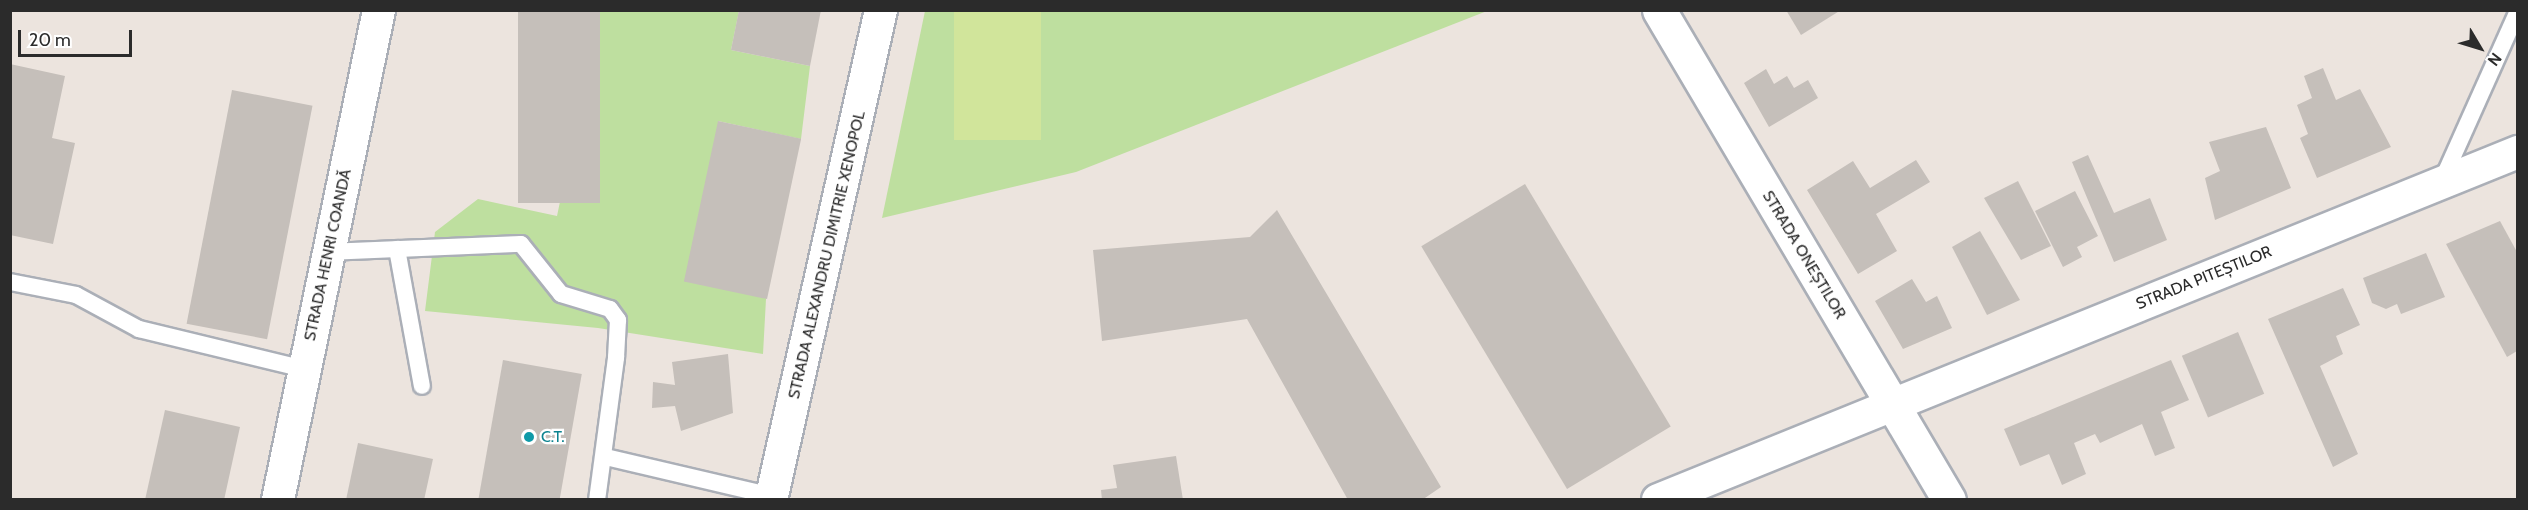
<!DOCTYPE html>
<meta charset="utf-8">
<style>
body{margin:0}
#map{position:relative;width:2528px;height:510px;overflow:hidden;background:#ece4de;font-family:Cabin,sans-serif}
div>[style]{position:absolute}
.green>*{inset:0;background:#bedf9f}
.pitch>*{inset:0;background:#d1e59b;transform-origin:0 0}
.building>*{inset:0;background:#c5bfba;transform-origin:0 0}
.roads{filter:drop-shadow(2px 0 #abafb7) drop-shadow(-2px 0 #abafb7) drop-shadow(0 2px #abafb7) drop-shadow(0 -2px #abafb7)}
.lane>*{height:16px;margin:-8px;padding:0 8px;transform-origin:8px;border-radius:8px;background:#fff}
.street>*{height:32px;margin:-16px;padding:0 16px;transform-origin:16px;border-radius:16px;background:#fff}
.secondary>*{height:33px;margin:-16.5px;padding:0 16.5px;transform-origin:16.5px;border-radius:16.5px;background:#fff}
.dots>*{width:16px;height:16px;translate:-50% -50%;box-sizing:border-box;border:3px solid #fff;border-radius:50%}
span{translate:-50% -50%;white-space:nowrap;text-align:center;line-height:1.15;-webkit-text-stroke:4.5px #fff;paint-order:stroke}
.street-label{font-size:16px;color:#2b2b2b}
.culture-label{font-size:16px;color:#0d838f}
.left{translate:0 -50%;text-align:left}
.frame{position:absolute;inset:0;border:12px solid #2b2b2b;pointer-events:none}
.north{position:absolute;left:2450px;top:18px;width:60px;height:60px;-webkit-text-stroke:4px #fff;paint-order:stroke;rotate:128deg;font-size:16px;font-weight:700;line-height:24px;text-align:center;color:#2b2b2b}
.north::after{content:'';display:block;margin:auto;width:21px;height:27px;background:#2b2b2b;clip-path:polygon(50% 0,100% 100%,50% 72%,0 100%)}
.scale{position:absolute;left:18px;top:30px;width:114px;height:27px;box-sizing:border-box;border:3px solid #2b2b2b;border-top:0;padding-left:8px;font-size:18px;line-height:21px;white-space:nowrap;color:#2b2b2b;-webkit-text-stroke:4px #fff;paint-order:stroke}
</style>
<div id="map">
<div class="green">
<div style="clip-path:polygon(600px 11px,739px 11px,731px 50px,810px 66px,801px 139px,718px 121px,766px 299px,763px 354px,598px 328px,425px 311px,435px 232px,478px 199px,557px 216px)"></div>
<div style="clip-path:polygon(925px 11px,1487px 11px,1076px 172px,882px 218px)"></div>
</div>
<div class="pitch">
<div style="left:954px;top:11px;width:87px;height:129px"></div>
</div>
<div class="building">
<div style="left:518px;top:10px;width:82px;height:193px"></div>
<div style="clip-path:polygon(739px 10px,821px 10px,810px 66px,731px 50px)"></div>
<div style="clip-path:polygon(1786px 10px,1841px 10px,1801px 35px)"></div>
<div style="clip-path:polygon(10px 64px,65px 76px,52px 138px,75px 143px,53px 244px,10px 235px)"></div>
<div style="clip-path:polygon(2323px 68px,2336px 100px,2360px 89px,2391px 147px,2317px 178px,2300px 138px,2308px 134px,2297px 105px,2312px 98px,2304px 76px)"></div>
<div style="clip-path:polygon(1766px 69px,1774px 84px,1787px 76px,1794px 88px,1808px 80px,1818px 98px,1769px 127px,1744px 83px)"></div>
<div style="left:232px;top:90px;width:82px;height:238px;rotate:11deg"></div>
<div style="left:718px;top:121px;width:85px;height:164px;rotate:12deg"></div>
<div style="clip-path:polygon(2266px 127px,2291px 188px,2215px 220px,2205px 178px,2220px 171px,2209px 142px)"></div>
<div style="clip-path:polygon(2088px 155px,2114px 213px,2150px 198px,2167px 240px,2114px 262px,2072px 162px)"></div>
<div style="clip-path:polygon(1916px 160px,1930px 182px,1876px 214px,1897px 251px,1858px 274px,1807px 190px,1853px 161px,1870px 188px)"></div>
<div style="clip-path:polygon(2018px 181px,2051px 246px,2021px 260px,1984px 198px)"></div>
<div style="left:1525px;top:184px;width:283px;height:121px;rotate:59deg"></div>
<div style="clip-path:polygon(2075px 191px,2098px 236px,2077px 247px,2082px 257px,2063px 267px,2035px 211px)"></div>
<div style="clip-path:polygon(1277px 210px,1441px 487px,1422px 500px,1348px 500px,1247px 319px,1102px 341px,1093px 250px,1250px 237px)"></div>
<div style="clip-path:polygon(2500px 221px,2517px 252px,2517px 351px,2507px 357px,2446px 244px)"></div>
<div style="clip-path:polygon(1980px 231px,2020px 300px,1987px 315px,1952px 247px)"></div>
<div style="clip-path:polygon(2426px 253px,2445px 297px,2401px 314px,2397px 304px,2386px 309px,2372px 303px,2363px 278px)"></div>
<div style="clip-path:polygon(1912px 279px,1926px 302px,1937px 296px,1952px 328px,1903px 349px,1875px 301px)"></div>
<div style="clip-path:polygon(2343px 288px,2360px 325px,2336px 336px,2343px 354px,2320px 366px,2358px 454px,2333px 467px,2268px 319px)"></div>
<div style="left:2238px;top:332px;width:67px;height:61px;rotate:67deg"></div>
<div style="clip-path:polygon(728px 354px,733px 413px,681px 431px,675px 406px,652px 408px,653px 382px,675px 385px,672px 362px)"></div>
<div style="left:503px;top:360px;width:80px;height:142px;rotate:10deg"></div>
<div style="clip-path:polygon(2171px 360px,2189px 400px,2161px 412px,2175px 448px,2155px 456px,2142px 424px,2100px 443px,2095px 434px,2074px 443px,2086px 474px,2062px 485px,2049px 454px,2020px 466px,2004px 429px)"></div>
<div style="clip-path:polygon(165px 410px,240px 427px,224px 500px,145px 500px)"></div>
<div style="clip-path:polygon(358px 443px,433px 459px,424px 500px,346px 500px)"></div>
<div style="clip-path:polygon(1176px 456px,1183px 500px,1102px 500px,1101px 490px,1117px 488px,1113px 465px)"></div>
</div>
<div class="roads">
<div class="lane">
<div style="left:2441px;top:183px;width:188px;rotate:-65.9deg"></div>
<div style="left:397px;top:249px;width:139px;rotate:79.7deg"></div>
<div style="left:327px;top:252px;width:194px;rotate:-2.4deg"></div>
<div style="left:521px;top:244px;width:64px;rotate:51.3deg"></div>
<div style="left:561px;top:294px;width:51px;rotate:17deg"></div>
<div style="left:610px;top:309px;width:14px;rotate:54deg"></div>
<div style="left:618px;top:320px;width:38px;rotate:93deg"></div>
<div style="left:616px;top:358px;width:143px;rotate:97.6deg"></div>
<div style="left:10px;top:282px;width:67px;rotate:11.1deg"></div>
<div style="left:76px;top:295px;width:72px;rotate:28.4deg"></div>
<div style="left:139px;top:329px;width:170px;rotate:13.6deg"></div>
<div style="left:606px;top:457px;width:171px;rotate:13.2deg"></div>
</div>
<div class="street">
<div style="left:278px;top:500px;width:500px;rotate:-78.35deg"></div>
<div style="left:771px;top:500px;width:502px;rotate:-77.35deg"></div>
<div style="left:1658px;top:500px;width:928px;rotate:-22.03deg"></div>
</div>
<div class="secondary">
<div style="left:1659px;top:10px;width:569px;rotate:59.38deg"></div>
</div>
</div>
<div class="dots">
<div style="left:529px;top:437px;background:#0f9aa8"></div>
</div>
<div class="street-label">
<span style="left:328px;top:255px;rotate:-78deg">STRADA HENRI COANDĂ</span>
<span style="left:827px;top:255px;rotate:-77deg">STRADA ALEXANDRU DIMITRIE XENOPOL</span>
<span style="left:1804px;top:255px;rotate:59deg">STRADA ONEȘTILOR</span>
<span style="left:2204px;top:278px;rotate:-22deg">STRADA PITEȘTILOR</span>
</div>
<div class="culture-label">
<span class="left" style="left:541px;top:437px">C.T.</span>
</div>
<div class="frame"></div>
<div class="north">N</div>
<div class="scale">20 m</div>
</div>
